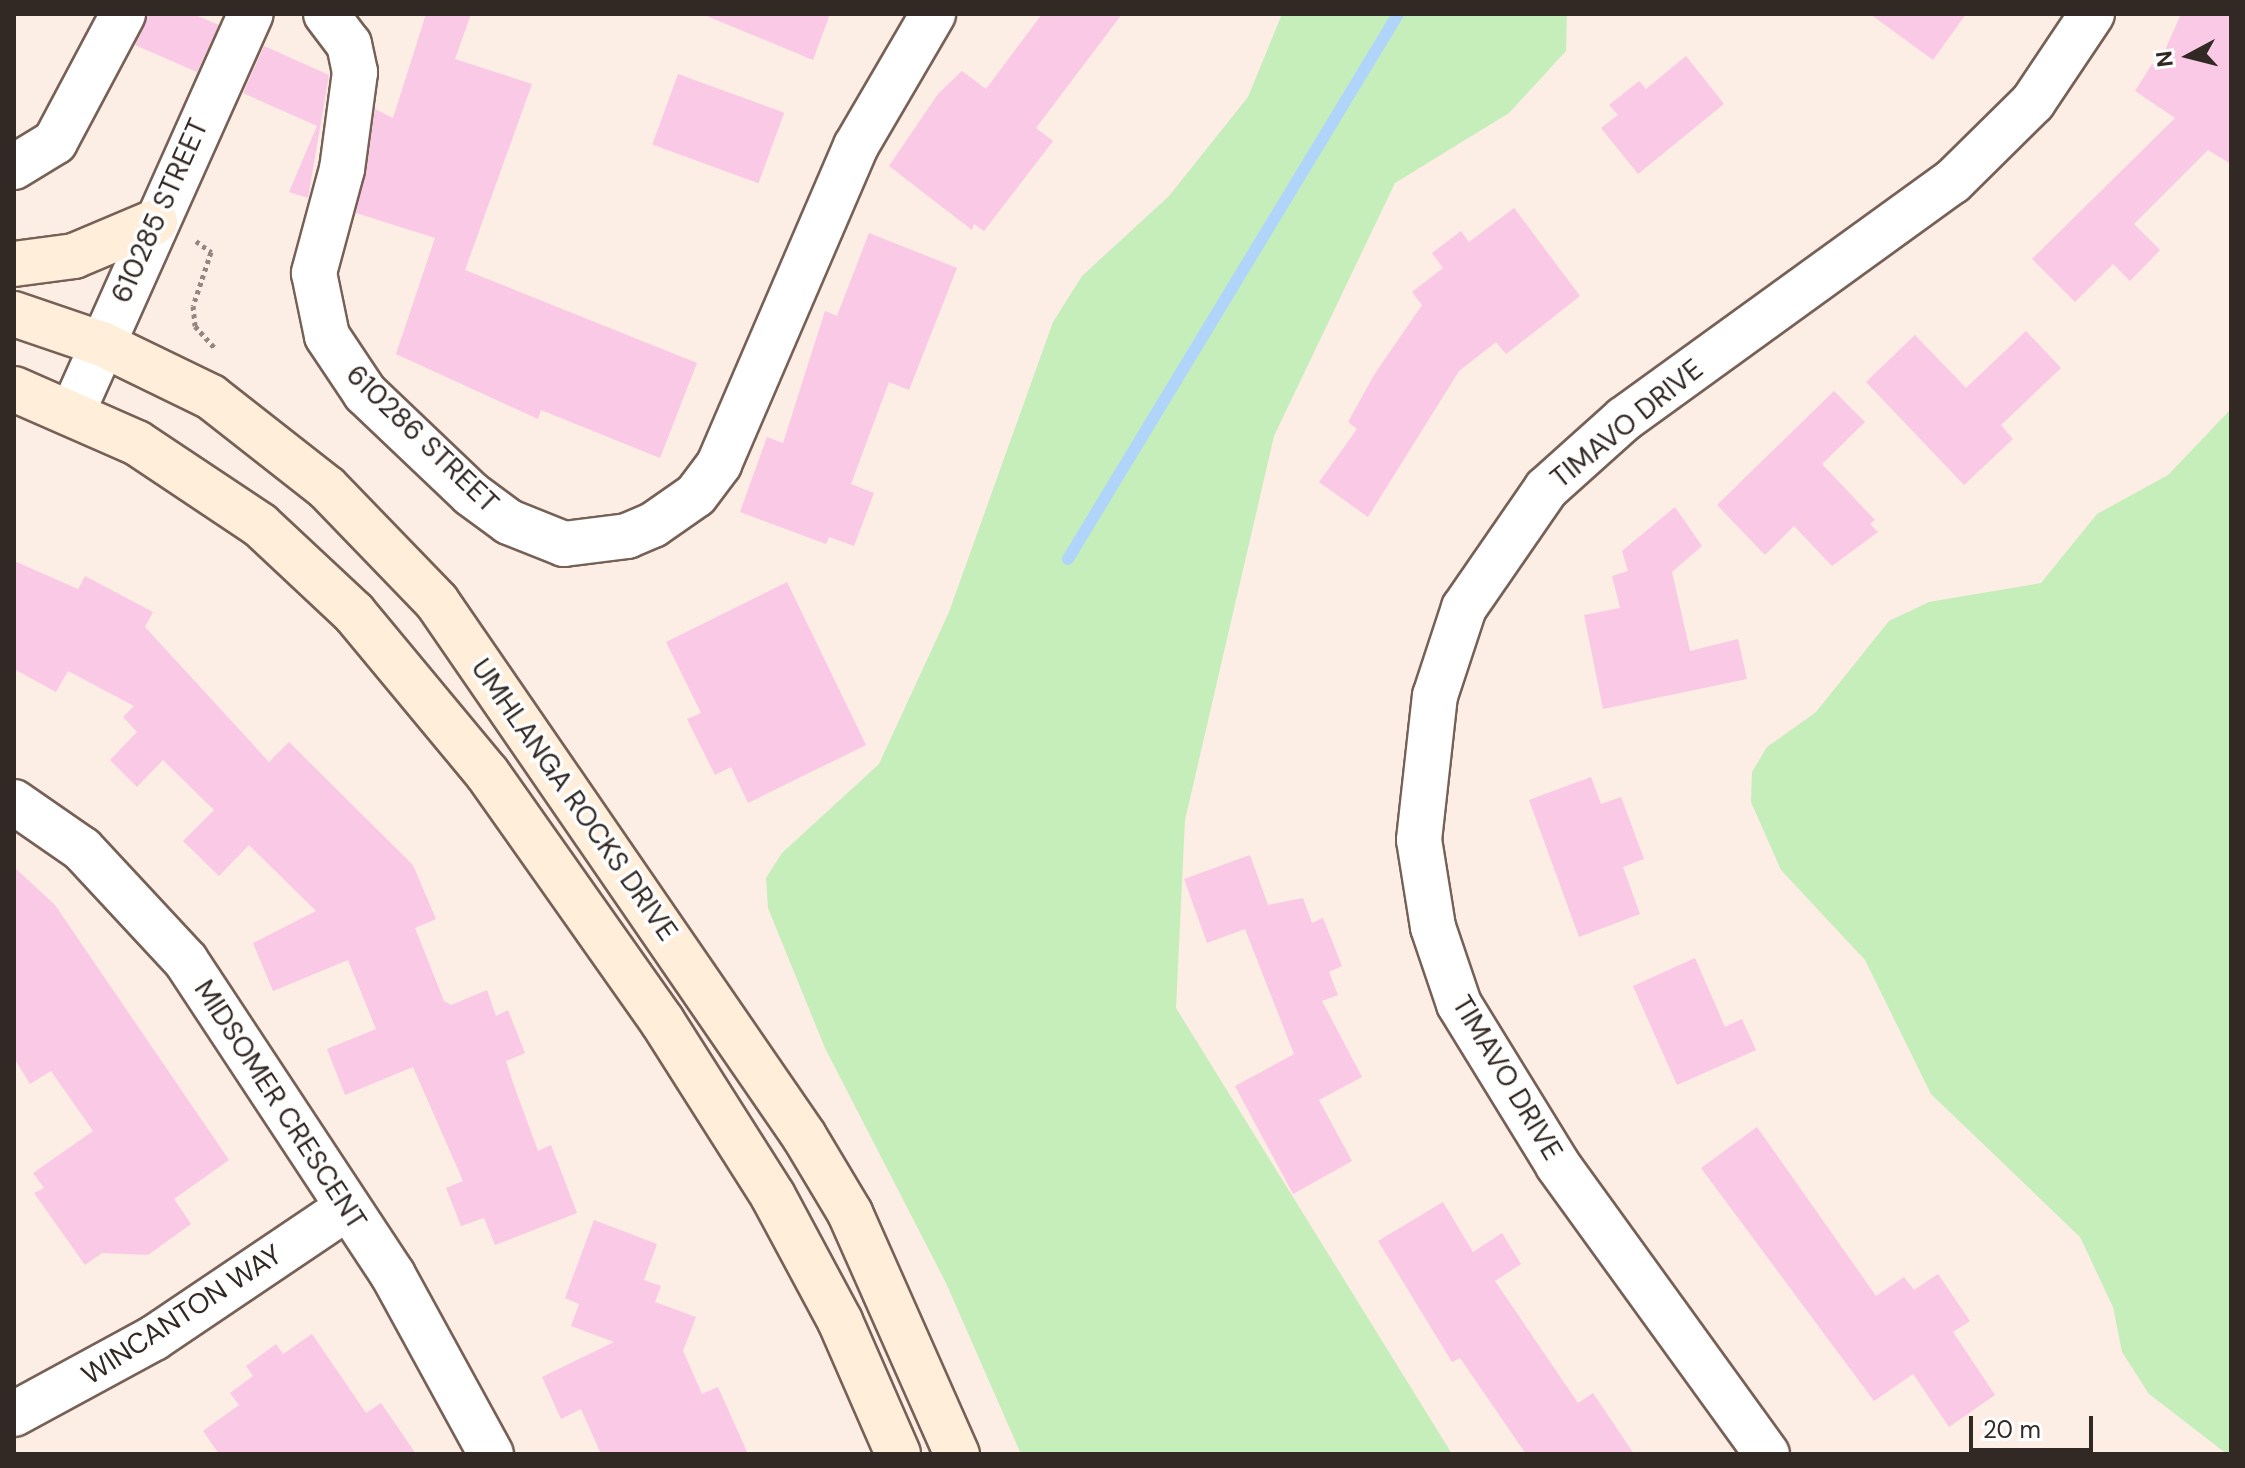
<!DOCTYPE html>
<style>
body{margin:0}
#map{position:relative;width:2245px;height:1468px;overflow:hidden;background:#fcede5;font-family:"DM Sans",sans-serif}
div>[style]{position:absolute}
.green>*{inset:0;background:#c5eebb}
.stream>*{height:12px;margin:-6px;padding:0 6px;transform-origin:6px;border-radius:6px;background:#b1d4fb}
.building>*{inset:0;background:#fac9e6;transform-origin:0 0}
.path>*{height:5px;margin-top:-2.5px;transform-origin:0;background:repeating-linear-gradient(90deg,#948781 0 4px,transparent 0 8px)}
.roads{filter:drop-shadow(2px 0 #776157) drop-shadow(-2px 0 #776157) drop-shadow(0 2px #776157) drop-shadow(0 -2px #776157)}
.minor>*{height:44px;margin:-22px;padding:0 22px;transform-origin:22px;border-radius:22px;background:#fff}
.secondary>*{height:44px;margin:-22px;padding:0 22px;transform-origin:22px;border-radius:22px;background:#ffeed9}
span{translate:-50% -50%;white-space:nowrap;text-align:center;line-height:1.15;-webkit-text-stroke:7px #fff;paint-order:stroke}
.street-label{font-size:28px;color:#322824}
.frame{position:absolute;inset:0;border:16px solid #322824;pointer-events:none}
.north{position:absolute;left:2149px;top:16px;width:80px;height:80px;-webkit-text-stroke:6px #fff;paint-order:stroke;rotate:263deg;font-size:22px;font-weight:700;line-height:32px;text-align:center;color:#322824}
.north::after{content:'';display:block;margin:auto;width:28px;height:36px;background:#322824;clip-path:polygon(50% 0,100% 100%,50% 72%,0 100%)}
.scale{position:absolute;left:1969px;top:1416px;width:124px;height:36px;box-sizing:border-box;border:4px solid #322824;border-top:0;padding-left:10px;font-size:24px;line-height:28px;white-space:nowrap;color:#322824;-webkit-text-stroke:6px #fff;paint-order:stroke}
</style>
<div id="map">
<div class="green">
<div style="clip-path:polygon(1282px 14px,1567px 14px,1566px 51px,1509px 113px,1395px 183px,1274px 436px,1185px 820px,1176px 1008px,1452px 1454px,1021px 1454px,946px 1283px,825px 1048px,768px 908px,766px 878px,782px 853px,879px 764px,949px 612px,1053px 322px,1082px 276px,1169px 196px,1248px 97px)"></div>
<div style="clip-path:polygon(2231px 409px,2231px 1454px,2227px 1454px,2149px 1394px,2122px 1352px,2113px 1307px,2080px 1237px,1931px 1094px,1865px 960px,1781px 870px,1751px 802px,1752px 772px,1767px 747px,1816px 712px,1889px 621px,1929px 602px,2041px 583px,2097px 514px,2168px 475px)"></div>
</div>
<div class="stream">
<div style="left:1068px;top:559px;width:637px;rotate:-58.8deg"></div>
</div>
<div class="building">
<div style="clip-path:polygon(148px 14px,193px 14px,219px 25px,197px 72px,135px 45px)"></div>
<div style="clip-path:polygon(426px 14px,471px 14px,455px 59px,532px 84px,465px 270px,697px 363px,660px 458px,541px 410px,538px 419px,396px 354px,435px 238px,356px 213px,375px 109px,393px 118px)"></div>
<div style="clip-path:polygon(702px 14px,830px 14px,813px 60px)"></div>
<div style="clip-path:polygon(1042px 14px,1122px 14px,1036px 128px,1053px 141px,984px 231px,974px 224px,972px 230px,889px 166px,938px 94px,962px 71px,986px 89px)"></div>
<div style="clip-path:polygon(1870px 14px,1966px 14px,1933px 60px)"></div>
<div style="clip-path:polygon(2181px 14px,2231px 14px,2231px 164px,2208px 150px,2134px 224px,2160px 250px,2130px 281px,2113px 264px,2075px 302px,2032px 259px,2175px 118px,2135px 91px,2152px 64px,2157px 68px)"></div>
<div style="clip-path:polygon(264px 46px,329px 75px,308px 198px,289px 192px,317px 126px,243px 93px)"></div>
<div style="clip-path:polygon(1686px 56px,1724px 104px,1638px 174px,1601px 128px,1618px 115px,1609px 105px,1639px 81px,1646px 89px)"></div>
<div style="left:678px;top:74px;width:113px;height:75px;rotate:20deg"></div>
<div style="clip-path:polygon(1514px 208px,1580px 296px,1506px 354px,1496px 342px,1459px 371px,1368px 517px,1319px 482px,1357px 429px,1348px 422px,1374px 375px,1422px 305px,1412px 292px,1443px 268px,1432px 253px,1461px 231px,1469px 242px)"></div>
<div style="clip-path:polygon(869px 233px,957px 268px,909px 390px,889px 382px,851px 484px,874px 493px,854px 546px,829px 537px,826px 544px,740px 512px,767px 437px,783px 443px,825px 311px,837px 316px)"></div>
<div style="clip-path:polygon(2026px 331px,2061px 368px,2001px 425px,2013px 439px,1964px 485px,1866px 382px,1915px 335px,1966px 388px)"></div>
<div style="clip-path:polygon(1834px 391px,1865px 422px,1822px 464px,1875px 520px,1870px 524px,1878px 532px,1832px 566px,1794px 526px,1765px 555px,1717px 505px)"></div>
<div style="clip-path:polygon(1675px 507px,1702px 546px,1672px 572px,1690px 651px,1738px 639px,1747px 679px,1603px 709px,1584px 615px,1620px 608px,1612px 576px,1628px 571px,1622px 551px)"></div>
<div style="clip-path:polygon(14px 561px,78px 589px,85px 576px,153px 612px,145px 627px,269px 762px,289px 742px,413px 865px,436px 919px,415px 928px,444px 1001px,451px 1005px,487px 990px,496px 1016px,508px 1010px,525px 1053px,506px 1061px,513px 1083px,538px 1151px,551px 1145px,577px 1213px,495px 1245px,484px 1218px,461px 1226px,446px 1188px,463px 1181px,413px 1067px,345px 1095px,327px 1049px,376px 1029px,348px 960px,273px 991px,253px 943px,316px 911px,249px 845px,219px 876px,183px 841px,214px 810px,163px 760px,137px 787px,110px 760px,137px 732px,123px 717px,134px 706px,68px 671px,56px 692px,14px 669px)"></div>
<div style="clip-path:polygon(787px 582px,866px 745px,748px 803px,731px 767px,715px 775px,687px 719px,701px 713px,666px 642px)"></div>
<div style="clip-path:polygon(1591px 777px,1601px 804px,1621px 797px,1644px 859px,1623px 867px,1640px 914px,1579px 937px,1529px 800px)"></div>
<div style="clip-path:polygon(1250px 855px,1268px 905px,1303px 898px,1312px 923px,1323px 918px,1342px 966px,1329px 972px,1338px 995px,1322px 1001px,1362px 1077px,1319px 1100px,1352px 1161px,1293px 1194px,1235px 1086px,1294px 1054px,1245px 929px,1207px 943px,1184px 879px)"></div>
<div style="clip-path:polygon(14px 867px,55px 905px,229px 1160px,174px 1199px,191px 1224px,148px 1255px,102px 1253px,85px 1265px,34px 1193px,44px 1188px,33px 1173px,93px 1131px,51px 1071px,30px 1084px,14px 1058px)"></div>
<div style="clip-path:polygon(1695px 958px,1725px 1027px,1742px 1019px,1756px 1050px,1677px 1085px,1633px 986px)"></div>
<div style="clip-path:polygon(1757px 1127px,1876px 1296px,1904px 1277px,1914px 1290px,1938px 1274px,1970px 1321px,1953px 1332px,1995px 1395px,1949px 1427px,1913px 1374px,1874px 1401px,1701px 1168px)"></div>
<div style="clip-path:polygon(1443px 1202px,1473px 1252px,1502px 1233px,1521px 1264px,1495px 1281px,1578px 1403px,1593px 1393px,1634px 1454px,1526px 1454px,1460px 1358px,1452px 1362px,1378px 1241px)"></div>
<div style="clip-path:polygon(594px 1220px,657px 1244px,644px 1280px,661px 1286px,655px 1302px,696px 1317px,683px 1351px,702px 1394px,718px 1387px,748px 1454px,601px 1454px,581px 1409px,561px 1419px,542px 1377px,614px 1342px,571px 1326px,579px 1304px,565px 1298px)"></div>
<div style="clip-path:polygon(312px 1334px,366px 1413px,381px 1403px,416px 1454px,219px 1454px,203px 1431px,239px 1405px,230px 1393px,253px 1376px,246px 1366px,276px 1344px,283px 1354px)"></div>
</div>
<div class="path">
<div style="left:196px;top:241px;width:19px;rotate:36deg"></div>
<div style="left:211px;top:252px;width:57px;rotate:108.4deg"></div>
<div style="left:193px;top:306px;width:20px;rotate:84deg"></div>
<div style="left:195px;top:326px;width:31px;rotate:48deg"></div>
</div>
<div class="roads">
<div class="minor">
<div style="left:326px;top:14px;width:38px;rotate:53deg"></div>
<div style="left:349px;top:44px;width:29px;rotate:78deg"></div>
<div style="left:355px;top:72px;width:98px;rotate:97.6deg"></div>
<div style="left:342px;top:169px;width:108px;rotate:105.1deg"></div>
<div style="left:314px;top:273px;width:64px;rotate:78.3deg"></div>
<div style="left:327px;top:336px;width:69px;rotate:56.3deg"></div>
<div style="left:365px;top:393px;width:146px;rotate:43.6deg"></div>
<div style="left:471px;top:494px;width:47px;rotate:36.4deg"></div>
<div style="left:509px;top:522px;width:59px;rotate:21.8deg"></div>
<div style="left:564px;top:544px;width:64px;rotate:-7.2deg"></div>
<div style="left:627px;top:536px;width:28px;rotate:-23deg"></div>
<div style="left:653px;top:525px;width:52px;rotate:-34.9deg"></div>
<div style="left:696px;top:495px;width:39px;rotate:-53deg"></div>
<div style="left:719px;top:464px;width:346px;rotate:-66.7deg"></div>
<div style="left:856px;top:146px;width:153px;rotate:-59.7deg"></div>
<div style="left:14px;top:167px;width:48px;rotate:-31.4deg"></div>
<div style="left:55px;top:142px;width:145px;rotate:-62deg"></div>
<div style="left:73px;top:411px;width:435px;rotate:-65.9deg"></div>
<div style="left:14px;top:802px;width:83px;rotate:34.7deg"></div>
<div style="left:82px;top:849px;width:153px;rotate:47.1deg"></div>
<div style="left:186px;top:961px;width:376px;rotate:56.6deg"></div>
<div style="left:393px;top:1275px;width:204px;rotate:61.3deg"></div>
<div style="left:14px;top:1414px;width:159px;rotate:-28.5deg"></div>
<div style="left:154px;top:1338px;width:233px;rotate:-34deg"></div>
<div style="left:1767px;top:1454px;width:357px;rotate:-125.9deg"></div>
<div style="left:1558px;top:1165px;width:189px;rotate:-121.6deg"></div>
<div style="left:1459px;top:1004px;width:81px;rotate:-108.7deg"></div>
<div style="left:1433px;top:927px;width:88px;rotate:-99.1deg"></div>
<div style="left:1419px;top:840px;width:145px;rotate:-83.7deg"></div>
<div style="left:1435px;top:696px;width:93px;rotate:-71.8deg"></div>
<div style="left:1464px;top:608px;width:145px;rotate:-55.4deg"></div>
<div style="left:1546px;top:489px;width:105px;rotate:-41.9deg"></div>
<div style="left:1624px;top:419px;width:405px;rotate:-35.9deg"></div>
<div style="left:1952px;top:182px;width:114px;rotate:-44.6deg"></div>
<div style="left:2033px;top:102px;width:106px;rotate:-56.2deg"></div>
</div>
<div class="secondary">
<div style="left:14px;top:264px;width:61px;rotate:-7.6deg"></div>
<div style="left:74px;top:256px;width:88px;rotate:-22.8deg"></div>
<div style="left:14px;top:314px;width:93px;rotate:18.8deg"></div>
<div style="left:102px;top:344px;width:121px;rotate:25.9deg"></div>
<div style="left:211px;top:397px;width:147px;rotate:38.1deg"></div>
<div style="left:327px;top:488px;width:158px;rotate:46deg"></div>
<div style="left:437px;top:602px;width:648px;rotate:55.5deg"></div>
<div style="left:804px;top:1136px;width:90px;rotate:59.1deg"></div>
<div style="left:850px;top:1213px;width:264px;rotate:66.1deg"></div>
<div style="left:14px;top:389px;width:134px;rotate:23.7deg"></div>
<div style="left:137px;top:443px;width:148px;rotate:33.7deg"></div>
<div style="left:260px;top:525px;width:129px;rotate:43.1deg"></div>
<div style="left:354px;top:613px;width:208px;rotate:50.3deg"></div>
<div style="left:487px;top:773px;width:304px;rotate:54.8deg"></div>
<div style="left:662px;top:1021px;width:207px;rotate:57.6deg"></div>
<div style="left:773px;top:1196px;width:142px;rotate:61.8deg"></div>
<div style="left:840px;top:1321px;width:145px;rotate:66.4deg"></div>
</div>
</div>
<div class="street-label">
<span style="left:160px;top:211px;rotate:-66deg">610285 STREET</span>
<span style="left:1627px;top:424px;rotate:-39deg">TIMAVO DRIVE</span>
<span style="left:422px;top:439px;rotate:44deg">610286 STREET</span>
<span style="left:574px;top:800px;rotate:55deg">UMHLANGA ROCKS DRIVE</span>
<span style="left:1507px;top:1078px;rotate:59deg">TIMAVO DRIVE</span>
<span style="left:280px;top:1105px;rotate:57deg">MIDSOMER CRESCENT</span>
<span style="left:182px;top:1315px;rotate:-33deg">WINCANTON WAY</span>
</div>
<div class="frame"></div>
<div class="north">N</div>
<div class="scale">20 m</div>
</div>
